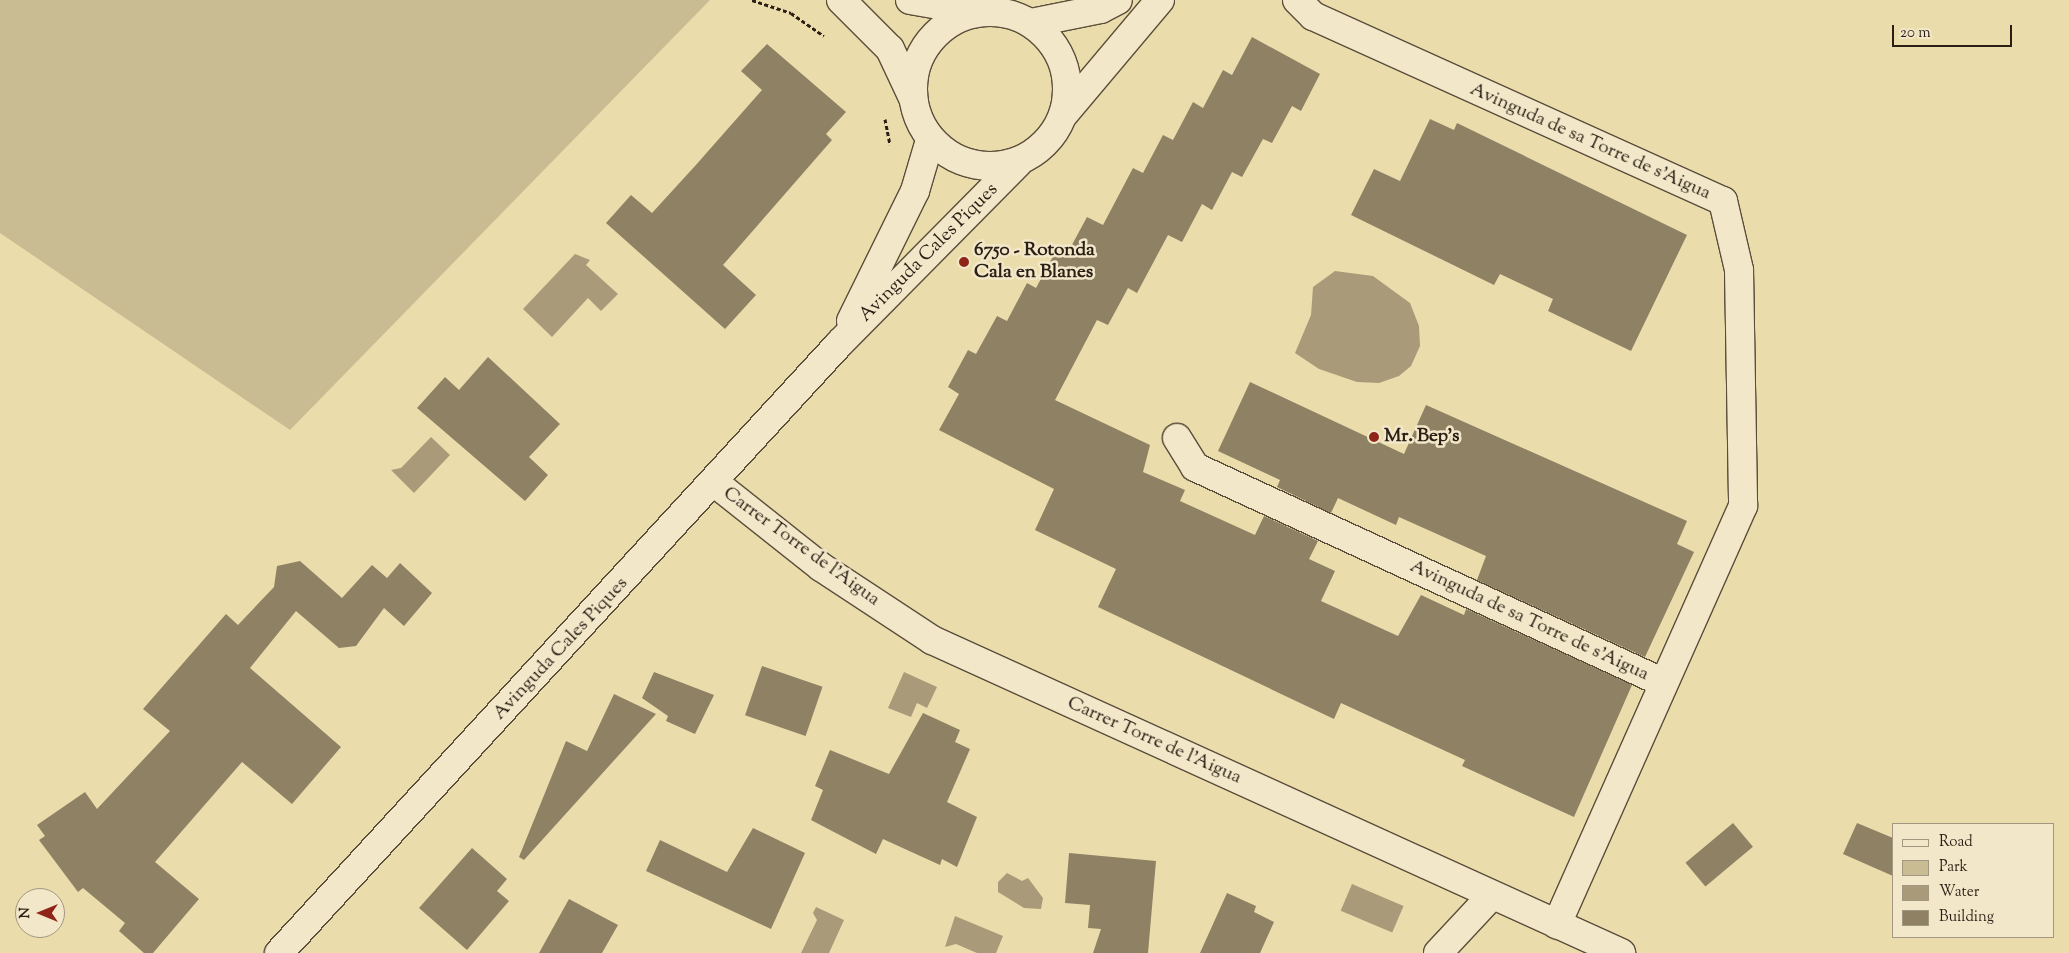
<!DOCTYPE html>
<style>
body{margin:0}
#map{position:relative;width:2069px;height:953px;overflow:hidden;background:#ebdcac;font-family:"Sorts Mill Goudy",serif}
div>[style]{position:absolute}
.green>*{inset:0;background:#cabc92}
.water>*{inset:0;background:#a99b79;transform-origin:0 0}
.building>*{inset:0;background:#8e8164;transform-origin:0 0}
.path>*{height:3px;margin-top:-1.5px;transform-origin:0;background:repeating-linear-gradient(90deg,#2a1e15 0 4px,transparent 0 6.5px)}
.roads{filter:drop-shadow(1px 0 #5a4e3b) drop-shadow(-1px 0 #5a4e3b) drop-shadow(0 1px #5a4e3b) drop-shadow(0 -1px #5a4e3b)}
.street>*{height:28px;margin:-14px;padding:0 14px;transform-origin:14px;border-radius:14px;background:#f2e8c9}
.secondary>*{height:28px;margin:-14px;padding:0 14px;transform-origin:14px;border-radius:14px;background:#f2e8c9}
.secondary>.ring{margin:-14px;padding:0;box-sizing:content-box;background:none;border:28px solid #f2e8c9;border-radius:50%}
.dots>*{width:14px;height:14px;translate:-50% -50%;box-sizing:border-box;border:2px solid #f2e8c9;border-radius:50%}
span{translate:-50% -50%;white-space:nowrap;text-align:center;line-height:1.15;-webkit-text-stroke:5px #f2e8c9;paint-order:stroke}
.street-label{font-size:19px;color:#2a1e15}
.poi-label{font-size:19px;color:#2a1e15;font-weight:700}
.left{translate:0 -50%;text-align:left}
.legend{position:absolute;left:1892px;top:823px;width:162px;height:115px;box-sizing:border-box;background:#f2e8c9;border:1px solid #a29781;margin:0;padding:6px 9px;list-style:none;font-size:15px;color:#2a1e15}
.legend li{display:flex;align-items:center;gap:10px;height:25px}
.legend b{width:25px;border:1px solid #a29781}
.north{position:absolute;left:15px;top:888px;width:50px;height:50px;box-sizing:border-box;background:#f2e8c9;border:1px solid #a29781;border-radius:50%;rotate:270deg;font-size:14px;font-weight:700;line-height:20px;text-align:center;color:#2a1e15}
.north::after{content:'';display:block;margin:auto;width:18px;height:22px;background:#8f2418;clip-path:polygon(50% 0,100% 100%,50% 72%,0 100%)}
.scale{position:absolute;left:1892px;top:25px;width:120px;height:22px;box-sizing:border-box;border:2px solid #2a1e15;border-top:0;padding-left:6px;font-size:15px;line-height:18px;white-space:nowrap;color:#2a1e15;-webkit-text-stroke:4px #f2e8c9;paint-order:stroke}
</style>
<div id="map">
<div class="green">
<div style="clip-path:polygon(0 0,710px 0,290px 430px,0 233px)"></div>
</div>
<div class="water">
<div style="clip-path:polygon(575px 254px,590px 260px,586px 265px,618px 294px,601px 311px,588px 298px,552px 337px,523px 309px)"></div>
<div style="clip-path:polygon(1335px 271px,1373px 276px,1410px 303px,1419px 326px,1420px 346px,1411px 366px,1399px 376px,1379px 383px,1357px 382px,1319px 369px,1295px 353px,1311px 315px,1313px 287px)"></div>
<div style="clip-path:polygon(431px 437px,450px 455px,414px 493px,391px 470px,401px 468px)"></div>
<div style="clip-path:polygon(904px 672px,937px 687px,927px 708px,917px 703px,911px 717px,888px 708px)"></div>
<div style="clip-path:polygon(1007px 873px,1022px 881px,1028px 878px,1043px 898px,1041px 909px,1024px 908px,998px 892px,998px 882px)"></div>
<div style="left:1352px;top:884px;width:56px;height:29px;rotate:23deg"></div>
<div style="clip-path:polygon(816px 907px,844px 920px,829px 953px,801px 953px,817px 920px,813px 913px)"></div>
<div style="clip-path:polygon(955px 916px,1003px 936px,996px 953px,977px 953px,956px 944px,945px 947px)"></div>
</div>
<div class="building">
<div style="clip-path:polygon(1252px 37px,1320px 74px,1301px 111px,1292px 106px,1272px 143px,1263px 139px,1242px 177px,1232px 172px,1212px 210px,1202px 204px,1182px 242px,1168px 235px,1137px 293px,1128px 288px,1108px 325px,1097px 320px,1055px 400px,1150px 445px,1143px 472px,1185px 490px,1180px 501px,1255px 535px,1264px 516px,1318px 541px,1309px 559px,1335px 571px,1321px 601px,1398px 636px,1421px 595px,1464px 615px,1466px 609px,1632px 685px,1574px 817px,1462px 766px,1465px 760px,1341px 703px,1334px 719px,1098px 607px,1116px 569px,1035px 530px,1054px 489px,939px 430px,959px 394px,948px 387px,968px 350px,976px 354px,997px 316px,1007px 321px,1027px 283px,1036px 288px,1057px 249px,1067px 254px,1087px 217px,1103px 225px,1133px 168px,1143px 173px,1163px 135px,1173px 140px,1193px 102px,1203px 108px,1223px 70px,1232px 75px)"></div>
<div style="clip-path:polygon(767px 44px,846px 112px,826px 134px,832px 140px,723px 265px,756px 295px,725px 329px,606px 223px,631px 195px,652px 213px,695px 166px,762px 90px,741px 71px)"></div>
<div style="clip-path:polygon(1430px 119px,1454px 130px,1457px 123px,1687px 235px,1631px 351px,1548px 311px,1553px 299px,1500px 274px,1494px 285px,1351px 215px,1374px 169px,1400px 181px)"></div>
<div style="clip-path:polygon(488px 357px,560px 424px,529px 457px,548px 475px,525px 501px,417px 408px,445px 377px,459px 390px)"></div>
<div style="clip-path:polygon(1250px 382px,1404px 454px,1426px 405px,1687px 521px,1677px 544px,1694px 552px,1645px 657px,1477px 580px,1486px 556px,1399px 517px,1396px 525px,1338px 498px,1331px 513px,1277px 487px,1280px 480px,1218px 451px)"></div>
<div style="clip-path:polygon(300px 561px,342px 598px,372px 565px,387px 578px,400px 563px,432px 593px,404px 626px,384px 608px,356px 646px,339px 648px,296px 611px,250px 668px,341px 747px,292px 804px,242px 762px,155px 862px,199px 899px,153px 953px,144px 953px,119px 931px,125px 923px,83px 888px,78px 892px,39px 840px,45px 836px,37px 825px,85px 792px,97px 809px,170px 731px,143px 709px,226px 614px,238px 625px,274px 587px,277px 566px)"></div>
<div style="left:762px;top:666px;width:64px;height:52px;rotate:19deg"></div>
<div style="clip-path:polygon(654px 672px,714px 695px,695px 734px,666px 721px,668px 716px,642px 698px)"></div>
<div style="clip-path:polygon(614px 694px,656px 714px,524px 860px,519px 857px,566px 741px,587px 751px)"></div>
<div style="clip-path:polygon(923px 713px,960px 730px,955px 742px,970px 749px,947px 802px,977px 817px,957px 867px,942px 859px,940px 865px,883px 839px,876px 854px,811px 820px,823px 790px,815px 786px,830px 750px,889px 774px)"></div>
<div style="left:1733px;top:823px;width:31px;height:62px;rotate:50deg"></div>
<div style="clip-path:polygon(1857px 823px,1893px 838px,1893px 876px,1843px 854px)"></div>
<div style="clip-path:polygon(753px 828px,805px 853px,771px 929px,646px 871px,660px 840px,727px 872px)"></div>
<div style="clip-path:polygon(472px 848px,507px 879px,497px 891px,509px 901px,467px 950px,419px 908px)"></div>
<div style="clip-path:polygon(1069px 853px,1156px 861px,1148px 953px,1093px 953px,1101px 929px,1088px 928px,1090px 905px,1065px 903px)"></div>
<div style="clip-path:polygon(1227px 893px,1256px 906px,1254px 912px,1274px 922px,1260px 953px,1200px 953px)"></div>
<div style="clip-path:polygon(569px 899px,618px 925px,602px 953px,539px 953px)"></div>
</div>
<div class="path">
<div style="left:752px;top:0;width:41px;rotate:18.4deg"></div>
<div style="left:791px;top:13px;width:40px;rotate:34.9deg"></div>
<div style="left:885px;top:119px;width:26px;rotate:79deg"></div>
</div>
<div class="roads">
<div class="street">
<div style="left:1297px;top:0;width:23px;rotate:45deg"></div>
<div style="left:1313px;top:16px;width:450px;rotate:24.3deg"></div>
<div style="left:1723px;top:201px;width:71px;rotate:76.9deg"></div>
<div style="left:1739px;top:270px;width:236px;rotate:89deg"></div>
<div style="left:1743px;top:506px;width:458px;rotate:114deg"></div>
<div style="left:1031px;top:23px;width:71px;rotate:-11.3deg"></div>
<div style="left:1101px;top:9px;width:19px;rotate:-28deg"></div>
<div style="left:1064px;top:114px;width:149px;rotate:-49.9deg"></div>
<div style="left:1177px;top:438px;width:34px;rotate:58deg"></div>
<div style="left:1195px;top:467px;width:516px;rotate:24.73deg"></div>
<div style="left:715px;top:483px;width:135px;rotate:38.4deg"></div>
<div style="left:821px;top:567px;width:133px;rotate:33.3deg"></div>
<div style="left:932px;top:640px;width:757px;rotate:24.43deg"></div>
<div style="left:1438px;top:953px;width:79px;rotate:-47deg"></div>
</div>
<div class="secondary">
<div style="left:841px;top:0;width:69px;rotate:45deg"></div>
<div style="left:890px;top:49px;width:54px;rotate:64.9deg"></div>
<div style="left:910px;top:0;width:70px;rotate:9.9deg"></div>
<div class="ring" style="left:913px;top:12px;width:126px;height:126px"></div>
<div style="left:851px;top:321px;width:145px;rotate:-63.8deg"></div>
<div style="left:915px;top:191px;width:53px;rotate:-73.6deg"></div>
<div style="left:279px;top:953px;width:829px;rotate:-47.4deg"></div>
<div style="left:840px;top:343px;width:253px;rotate:-45.3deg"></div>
</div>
</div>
<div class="dots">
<div style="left:964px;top:262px;background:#8f2418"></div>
<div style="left:1374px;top:437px;background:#8f2418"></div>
</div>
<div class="street-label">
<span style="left:1590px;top:142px;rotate:24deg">Avinguda de sa Torre de s'Aigua</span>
<span style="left:929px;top:253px;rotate:-45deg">Avinguda Cales Piques</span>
<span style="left:801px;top:547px;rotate:36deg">Carrer Torre de l'Aigua</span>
<span style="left:1529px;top:621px;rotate:25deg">Avinguda de sa Torre de s'Aigua</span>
<span style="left:561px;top:649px;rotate:-47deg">Avinguda Cales Piques</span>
<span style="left:1154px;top:741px;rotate:24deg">Carrer Torre de l'Aigua</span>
</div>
<div class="poi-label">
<span class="left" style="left:974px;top:262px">6750 - Rotonda<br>Cala en Blanes</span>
<span class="left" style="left:1384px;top:437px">Mr. Bep's</span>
</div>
<ul class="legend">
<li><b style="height:6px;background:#f2e8c9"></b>Road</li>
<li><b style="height:14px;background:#cabc92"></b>Park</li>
<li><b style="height:14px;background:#a99b79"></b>Water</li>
<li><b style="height:14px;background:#8e8164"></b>Building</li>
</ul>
<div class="north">N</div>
<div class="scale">20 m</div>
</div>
